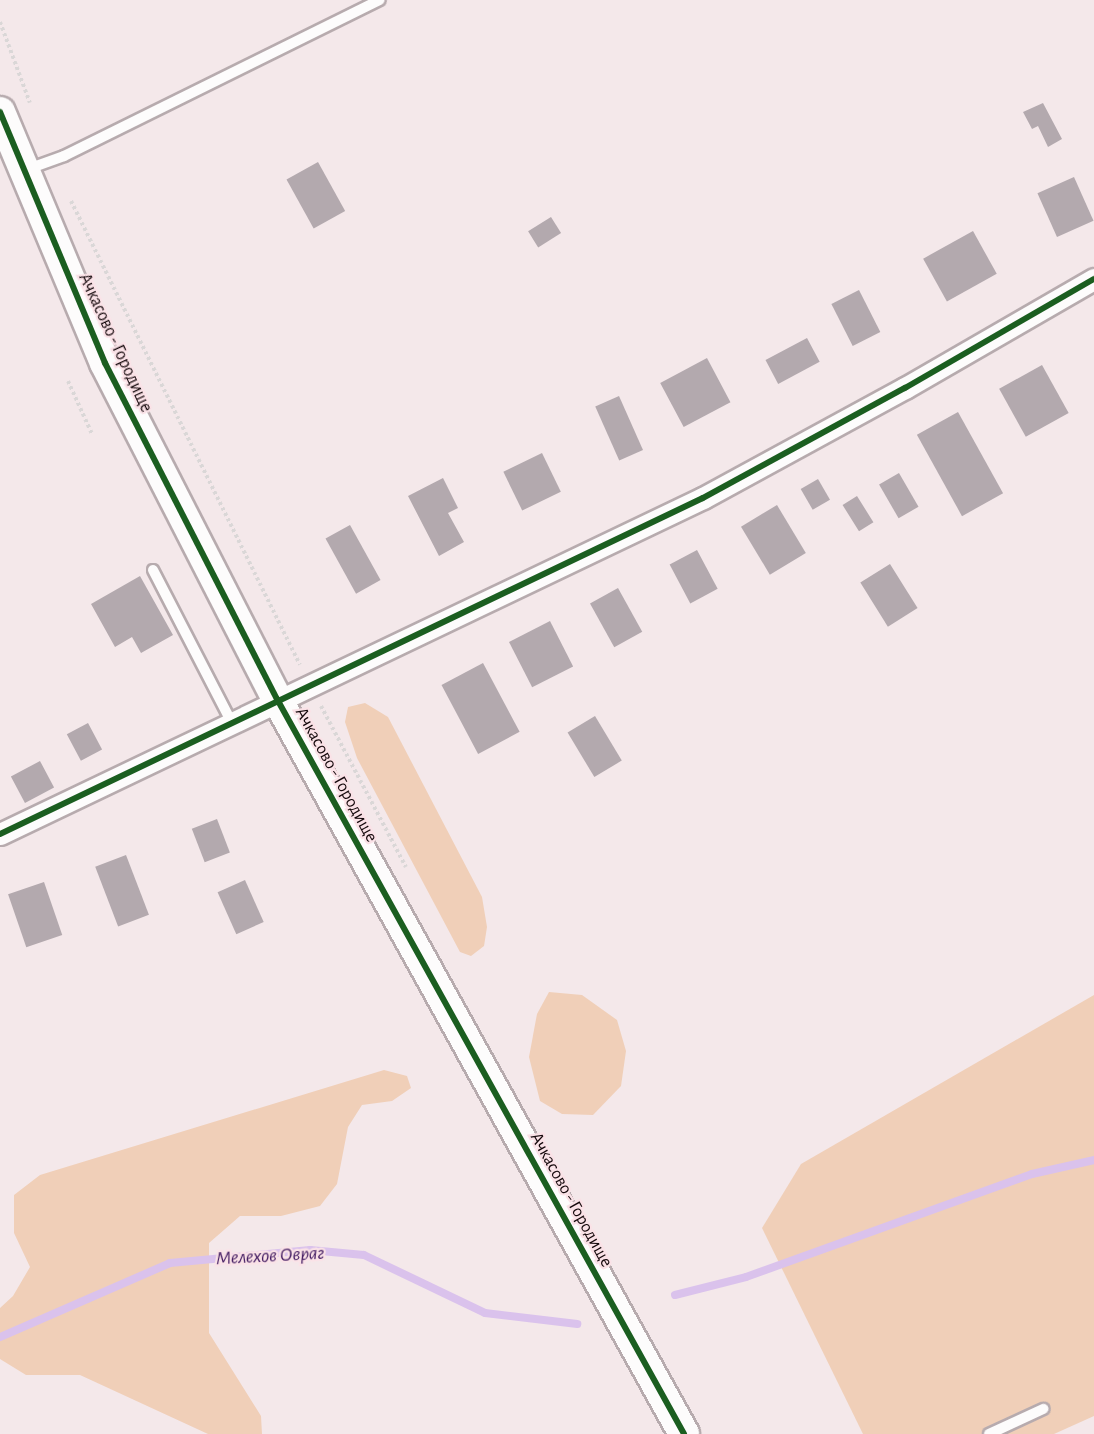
<!DOCTYPE html>
<meta charset="utf-8">
<style>
body{margin:0}
#map{position:relative;width:1094px;height:1434px;overflow:hidden;background:#f4e8ea;font-family:"Alegreya Sans",sans-serif}
div>[style]{position:absolute}
.green>*{inset:0;background:#f0cfb8}
.stream>*{height:8px;margin:-4px;padding:0 4px;transform-origin:4px;border-radius:4px;background:#dac2ec}
.building>*{inset:0;background:#b3a9ae;transform-origin:0 0}
.path>*{height:4px;margin-top:-2px;transform-origin:0;background:repeating-linear-gradient(90deg,#dad7d7 0 3px,transparent 0 6px)}
.roads{filter:drop-shadow(2px 0 #b7abae) drop-shadow(-2px 0 #b7abae) drop-shadow(0 2px #b7abae) drop-shadow(0 -2px #b7abae)}
.lane>*{height:10px;margin:-5px;padding:0 5px;transform-origin:5px;border-radius:5px;background:#fdfcfc}
.street>*{height:21px;margin:-10.5px;padding:0 10.5px;transform-origin:10.5px;border-radius:10.5px;background:#fdfcfc}
.secondary>*{height:30px;margin:-15px;padding:0 15px;transform-origin:15px;border-radius:15px;background:#fdfcfc}
.cycleway>*{height:6px;margin:-3px;padding:0 3px;transform-origin:3px;border-radius:3px;background:#1b5e20}
span{translate:-50% -50%;white-space:nowrap;text-align:center;line-height:1.15;-webkit-text-stroke:4.5px #fae2e7;paint-order:stroke}
.street-label{font-size:18px;color:#14080b}
.water-label{font-size:20px;color:#431c62;font-style:italic}
</style>
<div id="map">
<div class="green">
<div style="clip-path:polygon(365px 703px,388px 717px,482px 897px,487px 927px,484px 946px,471px 956px,460px 952px,357px 758px,345px 722px,348px 707px)"></div>
<div style="clip-path:polygon(549px 992px,582px 995px,617px 1020px,626px 1051px,621px 1086px,593px 1115px,562px 1114px,540px 1101px,529px 1057px,537px 1014px)"></div>
<div style="clip-path:polygon(1094px 995px,1094px 1416px,1054px 1434px,863px 1434px,762px 1228px,801px 1164px)"></div>
<div style="clip-path:polygon(384px 1070px,407px 1076px,411px 1088px,392px 1101px,362px 1105px,348px 1127px,337px 1184px,320px 1206px,281px 1216px,240px 1216px,209px 1243px,209px 1333px,261px 1416px,262px 1434px,208px 1434px,80px 1375px,26px 1375px,0 1359px,0 1308px,13px 1296px,30px 1267px,14px 1233px,14px 1195px,40px 1175px)"></div>
</div>
<div class="stream">
<div style="left:675px;top:1295px;width:73px;rotate:-14.2deg"></div>
<div style="left:746px;top:1277px;width:304px;rotate:-19.8deg"></div>
<div style="left:1032px;top:1174px;width:64px;rotate:-12.7deg"></div>
<div style="left:0;top:1337px;width:185px;rotate:-23.5deg"></div>
<div style="left:170px;top:1263px;width:141px;rotate:-5.3deg"></div>
<div style="left:310px;top:1250px;width:54px;rotate:5.3deg"></div>
<div style="left:364px;top:1255px;width:134px;rotate:25.6deg"></div>
<div style="left:485px;top:1313px;width:93px;rotate:6.8deg"></div>
</div>
<div class="building">
<div style="clip-path:polygon(1043px 103px,1062px 139px,1048px 147px,1038px 126px,1032px 129px,1023px 112px)"></div>
<div style="left:318px;top:162px;width:56px;height:36px;rotate:61deg"></div>
<div style="left:1074px;top:177px;width:48px;height:40px;rotate:66deg"></div>
<div style="left:551px;top:217px;width:19px;height:27px;rotate:58deg"></div>
<div style="left:973px;top:231px;width:49px;height:57px;rotate:61deg"></div>
<div style="left:859px;top:290px;width:47px;height:31px;rotate:63deg"></div>
<div style="left:807px;top:338px;width:27px;height:47px;rotate:62deg"></div>
<div style="left:707px;top:358px;width:50px;height:53px;rotate:62deg"></div>
<div style="left:1042px;top:365px;width:55px;height:49px;rotate:61deg"></div>
<div style="left:619px;top:396px;width:59px;height:26px;rotate:66deg"></div>
<div style="left:958px;top:412px;width:93px;height:47px;rotate:61deg"></div>
<div style="left:542px;top:453px;width:43px;height:43px;rotate:64deg"></div>
<div style="left:899px;top:473px;width:39px;height:23px;rotate:60deg"></div>
<div style="clip-path:polygon(443px 478px,458px 508px,448px 513px,464px 542px,439px 556px,408px 496px)"></div>
<div style="left:818px;top:479px;width:24px;height:20px;rotate:60deg"></div>
<div style="left:857px;top:496px;width:31px;height:17px;rotate:58deg"></div>
<div style="left:777px;top:505px;width:56px;height:42px;rotate:59deg"></div>
<div style="left:350px;top:525px;width:63px;height:28px;rotate:61deg"></div>
<div style="left:697px;top:550px;width:44px;height:31px;rotate:62deg"></div>
<div style="left:890px;top:564px;width:52px;height:35px;rotate:58deg"></div>
<div style="clip-path:polygon(140px 576px,173px 635px,141px 653px,132px 637px,115px 647px,91px 604px)"></div>
<div style="left:618px;top:588px;width:50px;height:32px;rotate:61deg"></div>
<div style="left:550px;top:621px;width:51px;height:46px;rotate:63deg"></div>
<div style="left:483px;top:663px;width:78px;height:47px;rotate:62deg"></div>
<div style="left:595px;top:716px;width:52px;height:32px;rotate:59deg"></div>
<div style="left:88px;top:723px;width:30px;height:24px;rotate:62deg"></div>
<div style="left:40px;top:761px;width:30px;height:33px;rotate:62deg"></div>
<div style="left:217px;top:819px;width:36px;height:27px;rotate:69deg"></div>
<div style="left:126px;top:855px;width:64px;height:33px;rotate:69deg"></div>
<div style="left:245px;top:880px;width:46px;height:30px;rotate:66deg"></div>
<div style="left:44px;top:882px;width:56px;height:38px;rotate:71deg"></div>
</div>
<div class="path">
<div style="left:0;top:22px;width:86px;rotate:69.7deg"></div>
<div style="left:71px;top:201px;width:517px;rotate:63.73deg"></div>
<div style="left:68px;top:381px;width:58px;rotate:65.6deg"></div>
<div style="left:321px;top:706px;width:182px;rotate:62.2deg"></div>
</div>
<div class="roads">
<div class="lane">
<div style="left:25px;top:170px;width:41px;rotate:-19.7deg"></div>
<div style="left:64px;top:156px;width:352px;rotate:-26.3deg"></div>
<div style="left:153px;top:570px;width:170px;rotate:62.7deg"></div>
<div style="left:989px;top:1434px;width:60px;rotate:-24.8deg"></div>
</div>
<div class="street">
<div style="left:0;top:834px;width:779px;rotate:-25.55deg"></div>
<div style="left:703px;top:498px;width:230px;rotate:-28.6deg"></div>
<div style="left:905px;top:388px;width:218px;rotate:-30deg"></div>
</div>
<div class="secondary">
<div style="left:0;top:112px;width:272px;rotate:67.3deg"></div>
<div style="left:105px;top:363px;width:377px;rotate:62.9deg"></div>
<div style="left:277px;top:699px;width:840px;rotate:61.02deg"></div>
</div>
</div>
<div class="cycleway">
<div style="left:0;top:112px;width:272px;rotate:67.3deg"></div>
<div style="left:105px;top:363px;width:377px;rotate:62.9deg"></div>
<div style="left:277px;top:699px;width:840px;rotate:61.02deg"></div>
<div style="left:0;top:834px;width:779px;rotate:-25.55deg"></div>
<div style="left:703px;top:498px;width:230px;rotate:-28.6deg"></div>
<div style="left:905px;top:388px;width:218px;rotate:-30deg"></div>
</div>
<div class="street-label">
<span style="left:115px;top:343px;rotate:65deg">Ачкасово - Городище</span>
<span style="left:336px;top:775px;rotate:61deg">Ачкасово - Городище</span>
<span style="left:571px;top:1200px;rotate:61deg">Ачкасово - Городище</span>
</div>
<div class="water-label">
<span style="left:270px;top:1256px;rotate:-3deg">Мелехов Овраг</span>
</div>
</div>
